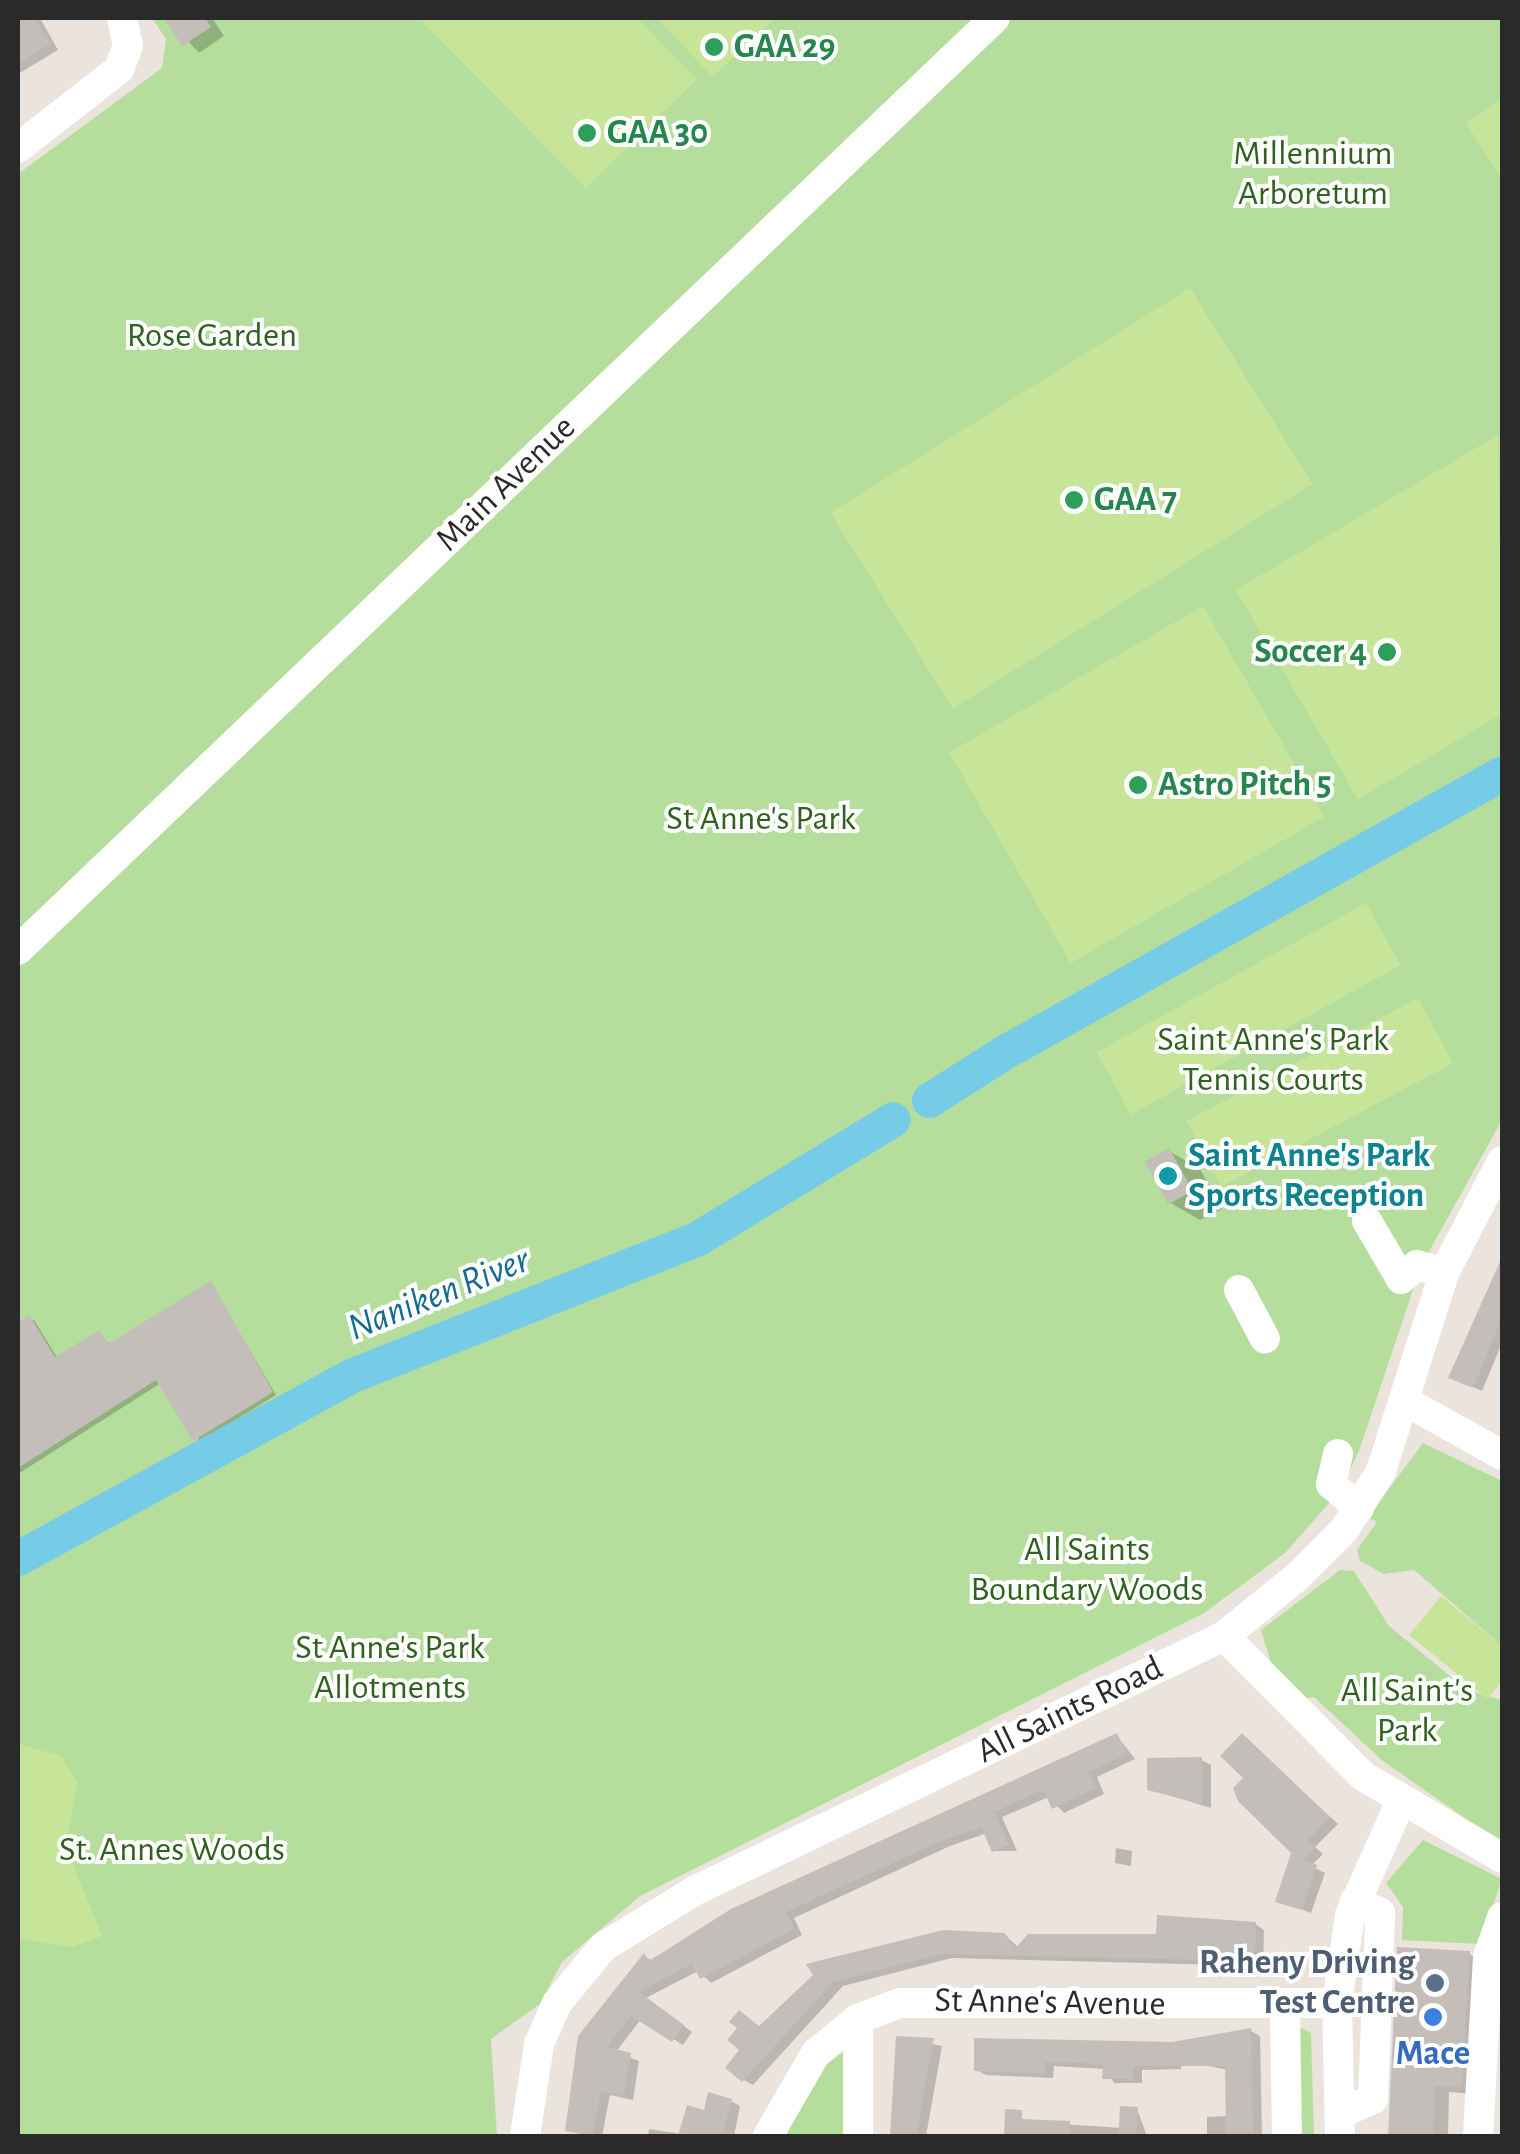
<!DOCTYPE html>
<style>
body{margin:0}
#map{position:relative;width:1520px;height:2154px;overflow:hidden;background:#ebe4dc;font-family:"Alegreya Sans",sans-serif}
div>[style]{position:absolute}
.green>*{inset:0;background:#b5de9c}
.pitch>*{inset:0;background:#c7e598;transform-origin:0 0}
.shadow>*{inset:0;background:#0003}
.river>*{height:35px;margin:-17.5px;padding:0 17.5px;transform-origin:17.5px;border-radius:17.5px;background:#76cce7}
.building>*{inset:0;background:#c3beb9;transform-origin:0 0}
.minor>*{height:30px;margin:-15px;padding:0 15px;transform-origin:15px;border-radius:15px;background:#fff}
.dots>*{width:28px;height:28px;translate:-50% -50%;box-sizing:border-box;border:5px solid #fff;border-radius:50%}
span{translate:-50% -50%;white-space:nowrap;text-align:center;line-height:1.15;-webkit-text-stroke:8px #fff;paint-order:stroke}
.leisure-label{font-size:35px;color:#27864d;font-weight:700}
.left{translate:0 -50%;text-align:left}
.right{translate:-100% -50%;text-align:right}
.park-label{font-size:35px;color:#2f621e}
.street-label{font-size:35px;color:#2a2a2a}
.culture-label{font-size:35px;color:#0d838f;font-weight:700}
.service-label{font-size:35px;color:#4e5e75;font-weight:700}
.shop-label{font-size:35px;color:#366cbe;font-weight:700}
.water-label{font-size:38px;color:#166b92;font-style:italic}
.frame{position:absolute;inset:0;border:20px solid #2a2a2a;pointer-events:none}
</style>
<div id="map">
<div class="green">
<div style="clip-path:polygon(152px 18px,1502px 18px,1502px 1120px,1421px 1266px,1359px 1451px,1338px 1493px,1285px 1553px,1204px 1613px,640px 1896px,562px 1962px,540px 2004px,491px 2039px,497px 2136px,18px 2136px,18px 174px,162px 68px,166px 39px)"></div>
<div style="clip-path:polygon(1423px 1443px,1502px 1481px,1502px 1646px,1414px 1570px,1384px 1574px,1360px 1561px,1357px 1550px,1377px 1522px,1368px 1517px)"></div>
<div style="clip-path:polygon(1340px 1570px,1354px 1571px,1389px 1626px,1467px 1690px,1502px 1700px,1502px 1844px,1383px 1761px,1314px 1697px,1295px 1700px,1275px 1676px,1261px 1630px)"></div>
<div style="clip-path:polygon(1423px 1840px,1502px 1879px,1480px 1944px,1402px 1940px,1403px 1907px,1386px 1883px)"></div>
<div style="clip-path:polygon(1295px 2025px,1311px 2033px,1314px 2136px,1293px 2136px)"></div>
<div style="clip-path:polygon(844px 2051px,843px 2136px,779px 2136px,814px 2075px)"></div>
</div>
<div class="pitch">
<div style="clip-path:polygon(419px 18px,637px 18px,697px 79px,586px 188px)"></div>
<div style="clip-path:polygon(657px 18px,775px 18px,713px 77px)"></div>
<div style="clip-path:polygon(1502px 99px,1502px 178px,1466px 123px)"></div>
<div style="left:1190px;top:288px;width:231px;height:424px;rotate:58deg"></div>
<div style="clip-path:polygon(1498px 435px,1502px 714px,1358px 799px,1236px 590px)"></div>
<div style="left:1203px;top:606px;width:243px;height:293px;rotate:60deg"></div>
<div style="left:1366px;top:903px;width:71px;height:308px;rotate:61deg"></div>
<div style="left:1418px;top:998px;width:74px;height:262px;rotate:62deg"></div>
<div style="clip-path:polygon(1441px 1596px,1502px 1646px,1502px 1681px,1488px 1699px,1409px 1635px)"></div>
<div style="clip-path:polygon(18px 1744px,61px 1756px,77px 1782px,66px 1847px,102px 1936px,73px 1947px,18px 1938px)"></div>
</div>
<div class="shadow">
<div style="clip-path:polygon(18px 18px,40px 18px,58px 50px,18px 74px)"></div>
<div style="clip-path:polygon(167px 18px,212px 18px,224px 36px,199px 53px)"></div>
<div style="clip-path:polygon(1169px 1151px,1200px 1169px,1222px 1209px,1200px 1220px,1169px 1202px)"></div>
<div style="clip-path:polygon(1502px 1258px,1502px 1343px,1482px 1391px,1451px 1377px)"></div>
<div style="clip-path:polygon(211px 1284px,276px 1395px,200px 1442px,161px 1383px,18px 1474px,18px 1325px,34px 1320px,58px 1359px,99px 1333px,110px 1345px)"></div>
<div style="clip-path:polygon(1117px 1736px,1135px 1759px,1097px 1777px,1104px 1794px,1064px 1813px,1049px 1797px,1002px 1817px,1017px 1851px,994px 1851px,987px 1833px,950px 1846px,794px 1918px,802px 1935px,711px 1983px,698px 1971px,646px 1998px,692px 2032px,683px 2045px,641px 2019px,616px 2052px,639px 2061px,633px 2100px,610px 2095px,602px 2136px,567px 2130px,645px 1957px,653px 1961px)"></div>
<div style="clip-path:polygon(1242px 1736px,1338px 1824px,1315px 1847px,1323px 1854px,1311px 1866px,1325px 1873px,1311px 1913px,1278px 1900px,1294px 1852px,1246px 1778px)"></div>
<div style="clip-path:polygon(1201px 1760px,1211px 1765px,1211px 1808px,1149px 1789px)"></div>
<div style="clip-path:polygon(1116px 1848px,1132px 1851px,1131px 1866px,1115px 1863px)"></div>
<div style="clip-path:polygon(1255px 1924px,1264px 1930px,1263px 1966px,952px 1958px,843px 1986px,753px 2085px,744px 2080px,761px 2028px,816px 1975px,1005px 1935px,1019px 1948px)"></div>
<div style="clip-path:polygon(1469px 1954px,1484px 1962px,1476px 2094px,1449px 2092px,1448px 2136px,1391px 2136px)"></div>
<div style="clip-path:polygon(1251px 2031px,1260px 2036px,1262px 2136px,1207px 2136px,1207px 2117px,1228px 2116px,1228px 2070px,1199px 2064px)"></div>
<div style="clip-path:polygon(898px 2038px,942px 2046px,926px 2136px,892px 2136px)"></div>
<div style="clip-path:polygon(977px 2040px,1181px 2050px,1181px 2069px,1142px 2070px,1142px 2083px,1114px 2083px,1105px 2069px,1054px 2066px,1053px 2078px,986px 2075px,976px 2070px)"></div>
<div style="clip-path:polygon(731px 2101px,740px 2106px,734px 2136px,648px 2136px,649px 2129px,681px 2134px)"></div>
<div style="clip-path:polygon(1137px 2109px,1147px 2136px,1006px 2136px,1007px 2112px,1030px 2122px,1122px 2128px)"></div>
</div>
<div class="river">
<div style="left:1015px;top:1046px;width:558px;rotate:-29.27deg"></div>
<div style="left:929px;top:1100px;width:95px;rotate:-32.5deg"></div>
<div style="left:18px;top:1558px;width:379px;rotate:-28.7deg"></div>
<div style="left:350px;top:1376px;width:374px;rotate:-21.6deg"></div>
<div style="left:698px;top:1238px;width:228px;rotate:-31.4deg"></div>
</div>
<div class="building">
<div style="clip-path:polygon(18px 18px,34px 18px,50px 44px,18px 64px)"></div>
<div style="clip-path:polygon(164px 18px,205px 18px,211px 27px,182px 46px)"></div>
<div style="left:1169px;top:1148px;width:49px;height:28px;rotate:61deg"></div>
<div style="clip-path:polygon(1502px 1257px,1502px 1317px,1473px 1388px,1448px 1378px)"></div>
<div style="clip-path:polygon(211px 1281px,273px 1392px,193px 1441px,156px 1380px,18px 1468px,18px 1322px,29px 1315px,55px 1357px,99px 1330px,108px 1344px)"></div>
<div style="clip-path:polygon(1117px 1733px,1127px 1754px,1089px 1772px,1096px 1788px,1052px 1809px,1043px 1790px,994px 1812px,1009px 1845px,992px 1852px,981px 1827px,939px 1842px,786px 1912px,794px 1929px,700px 1979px,692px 1964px,639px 1992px,684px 2025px,672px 2042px,631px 2016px,607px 2047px,631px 2053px,624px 2096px,601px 2092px,592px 2136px,565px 2131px,578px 2036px,644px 1953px,649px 1961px,731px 1909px)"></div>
<div style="clip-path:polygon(1242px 1733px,1330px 1817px,1308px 1840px,1315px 1847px,1303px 1860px,1317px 1865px,1302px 1910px,1275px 1902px,1291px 1853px,1238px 1801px,1233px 1788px,1243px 1778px,1220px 1756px)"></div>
<div style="clip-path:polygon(1202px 1757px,1202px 1804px,1147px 1790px,1147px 1758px)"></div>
<div style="clip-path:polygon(1157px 1915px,1256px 1922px,1255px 1961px,941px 1954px,833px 1982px,742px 2082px,725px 2068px,739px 2050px,727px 2040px,737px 2028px,729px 2022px,739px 2010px,759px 2026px,813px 1975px,806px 1964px,943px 1930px,1005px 1933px,1015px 1949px,1028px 1934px,1156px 1934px)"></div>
<div style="clip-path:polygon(1397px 1947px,1470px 1951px,1462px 2087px,1435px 2086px,1433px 2136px,1388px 2136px)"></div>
<div style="clip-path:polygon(1251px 2028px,1253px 2136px,1226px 2136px,1225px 2066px,1133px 2066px,1133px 2079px,1102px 2079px,1103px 2065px,1083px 2063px,1045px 2062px,1045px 2074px,974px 2071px,974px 2038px,1172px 2042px)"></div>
<div style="clip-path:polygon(896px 2036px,934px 2038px,916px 2136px,890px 2136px)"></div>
<div style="clip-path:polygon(708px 2092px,732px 2099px,722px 2136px,678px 2136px,687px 2105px,704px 2110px)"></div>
<div style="left:1120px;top:2106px;width:18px;height:30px;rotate:3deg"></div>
<div style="clip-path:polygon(1005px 2109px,1022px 2110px,1022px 2119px,1070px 2121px,1070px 2136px,1004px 2136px)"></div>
</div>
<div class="minor">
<div style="left:18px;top:148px;width:128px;rotate:-38deg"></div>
<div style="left:119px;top:69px;width:25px;rotate:-69deg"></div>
<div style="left:128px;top:46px;width:29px;rotate:-102deg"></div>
<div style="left:18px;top:950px;width:1350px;rotate:-43.65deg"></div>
<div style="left:1367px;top:1221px;width:67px;rotate:59.6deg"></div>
<div style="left:1401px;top:1279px;width:21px;rotate:-41deg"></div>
<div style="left:1417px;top:1265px;width:28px;rotate:17deg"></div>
<div style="left:1239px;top:1290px;width:55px;rotate:62deg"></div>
<div style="left:1407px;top:1402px;width:109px;rotate:29.2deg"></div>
<div style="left:1338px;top:1454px;width:31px;rotate:103deg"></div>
<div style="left:1331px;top:1484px;width:37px;rotate:41deg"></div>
<div style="left:1224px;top:1636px;width:197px;rotate:45.2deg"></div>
<div style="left:1363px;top:1776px;width:161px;rotate:30.5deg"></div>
<div style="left:1285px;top:2009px;width:127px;rotate:89.1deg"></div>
<div style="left:1339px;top:2114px;width:37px;rotate:-24deg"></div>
<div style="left:1373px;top:2099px;width:186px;rotate:-87.8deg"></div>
<div style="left:1380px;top:1913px;width:28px;rotate:-154deg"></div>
<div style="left:525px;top:2136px;width:93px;rotate:-81.3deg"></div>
<div style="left:539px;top:2044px;width:45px;rotate:-66.3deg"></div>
<div style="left:557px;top:2003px;width:72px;rotate:-50.6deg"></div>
<div style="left:603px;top:1947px;width:109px;rotate:-31.5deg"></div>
<div style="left:696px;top:1890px;width:586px;rotate:-25.69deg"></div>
<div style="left:1224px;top:1636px;width:95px;rotate:-39deg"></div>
<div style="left:1298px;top:1576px;width:65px;rotate:-45deg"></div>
<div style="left:1344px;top:1530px;width:70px;rotate:-57.9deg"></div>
<div style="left:1381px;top:1471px;width:208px;rotate:-72.3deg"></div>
<div style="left:1444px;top:1273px;width:126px;rotate:-62.6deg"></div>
<div style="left:768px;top:2136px;width:96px;rotate:-60deg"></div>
<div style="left:816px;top:2053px;width:54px;rotate:-39deg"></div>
<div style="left:858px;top:2019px;width:45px;rotate:-20.9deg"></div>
<div style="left:900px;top:2003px;width:437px"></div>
<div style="left:858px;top:2136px;width:117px;rotate:-90deg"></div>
<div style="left:1340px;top:2136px;width:133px;rotate:-91.3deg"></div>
<div style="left:1337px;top:2003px;width:89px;rotate:-81.6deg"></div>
<div style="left:1350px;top:1915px;width:123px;rotate:-65.9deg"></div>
<div style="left:1478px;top:2136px;width:179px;rotate:-86.8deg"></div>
<div style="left:1488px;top:1957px;width:42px;rotate:-70.7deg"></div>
</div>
<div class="dots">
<div style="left:714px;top:47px;background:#2e9e5b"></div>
<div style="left:587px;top:133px;background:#2e9e5b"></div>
<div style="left:1074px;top:500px;background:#2e9e5b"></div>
<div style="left:1387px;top:652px;background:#2e9e5b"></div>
<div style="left:1138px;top:785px;background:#2e9e5b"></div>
<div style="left:1168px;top:1176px;background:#0f9aa8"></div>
<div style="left:1435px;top:1983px;background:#5c6f8a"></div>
<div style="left:1433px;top:2017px;background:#3f7fe0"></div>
</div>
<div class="leisure-label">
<span class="left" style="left:734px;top:47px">GAA 29</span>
<span class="left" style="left:607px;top:133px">GAA 30</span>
<span class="left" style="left:1094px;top:500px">GAA 7</span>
<span class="right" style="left:1367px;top:652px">Soccer 4</span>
<span class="left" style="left:1158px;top:785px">Astro Pitch 5</span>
</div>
<div class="park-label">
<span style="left:1313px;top:174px">Millennium<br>Arboretum</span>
<span style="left:212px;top:336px">Rose Garden</span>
<span style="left:761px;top:819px">St Anne's Park</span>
<span style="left:1273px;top:1060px">Saint Anne's Park<br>Tennis Courts</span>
<span style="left:1087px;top:1570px">All Saints<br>Boundary Woods</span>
<span style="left:390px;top:1668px">St Anne's Park<br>Allotments</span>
<span style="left:1407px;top:1711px">All Saint's<br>Park</span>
<span style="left:172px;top:1850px">St. Annes Woods</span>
</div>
<div class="street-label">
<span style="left:506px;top:484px;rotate:-44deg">Main Avenue</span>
<span style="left:1070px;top:1710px;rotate:-26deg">All Saints Road</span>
<span style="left:1050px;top:2003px;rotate:1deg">St Anne's Avenue</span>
</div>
<div class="culture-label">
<span class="left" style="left:1188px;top:1176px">Saint Anne's Park<br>Sports Reception</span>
</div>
<div class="service-label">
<span class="right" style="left:1415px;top:1983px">Raheny Driving<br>Test Centre</span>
</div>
<div class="shop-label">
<span style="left:1433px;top:2054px">Mace</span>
</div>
<div class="water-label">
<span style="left:439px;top:1295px;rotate:-22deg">Naniken River</span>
</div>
<div class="frame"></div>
</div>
